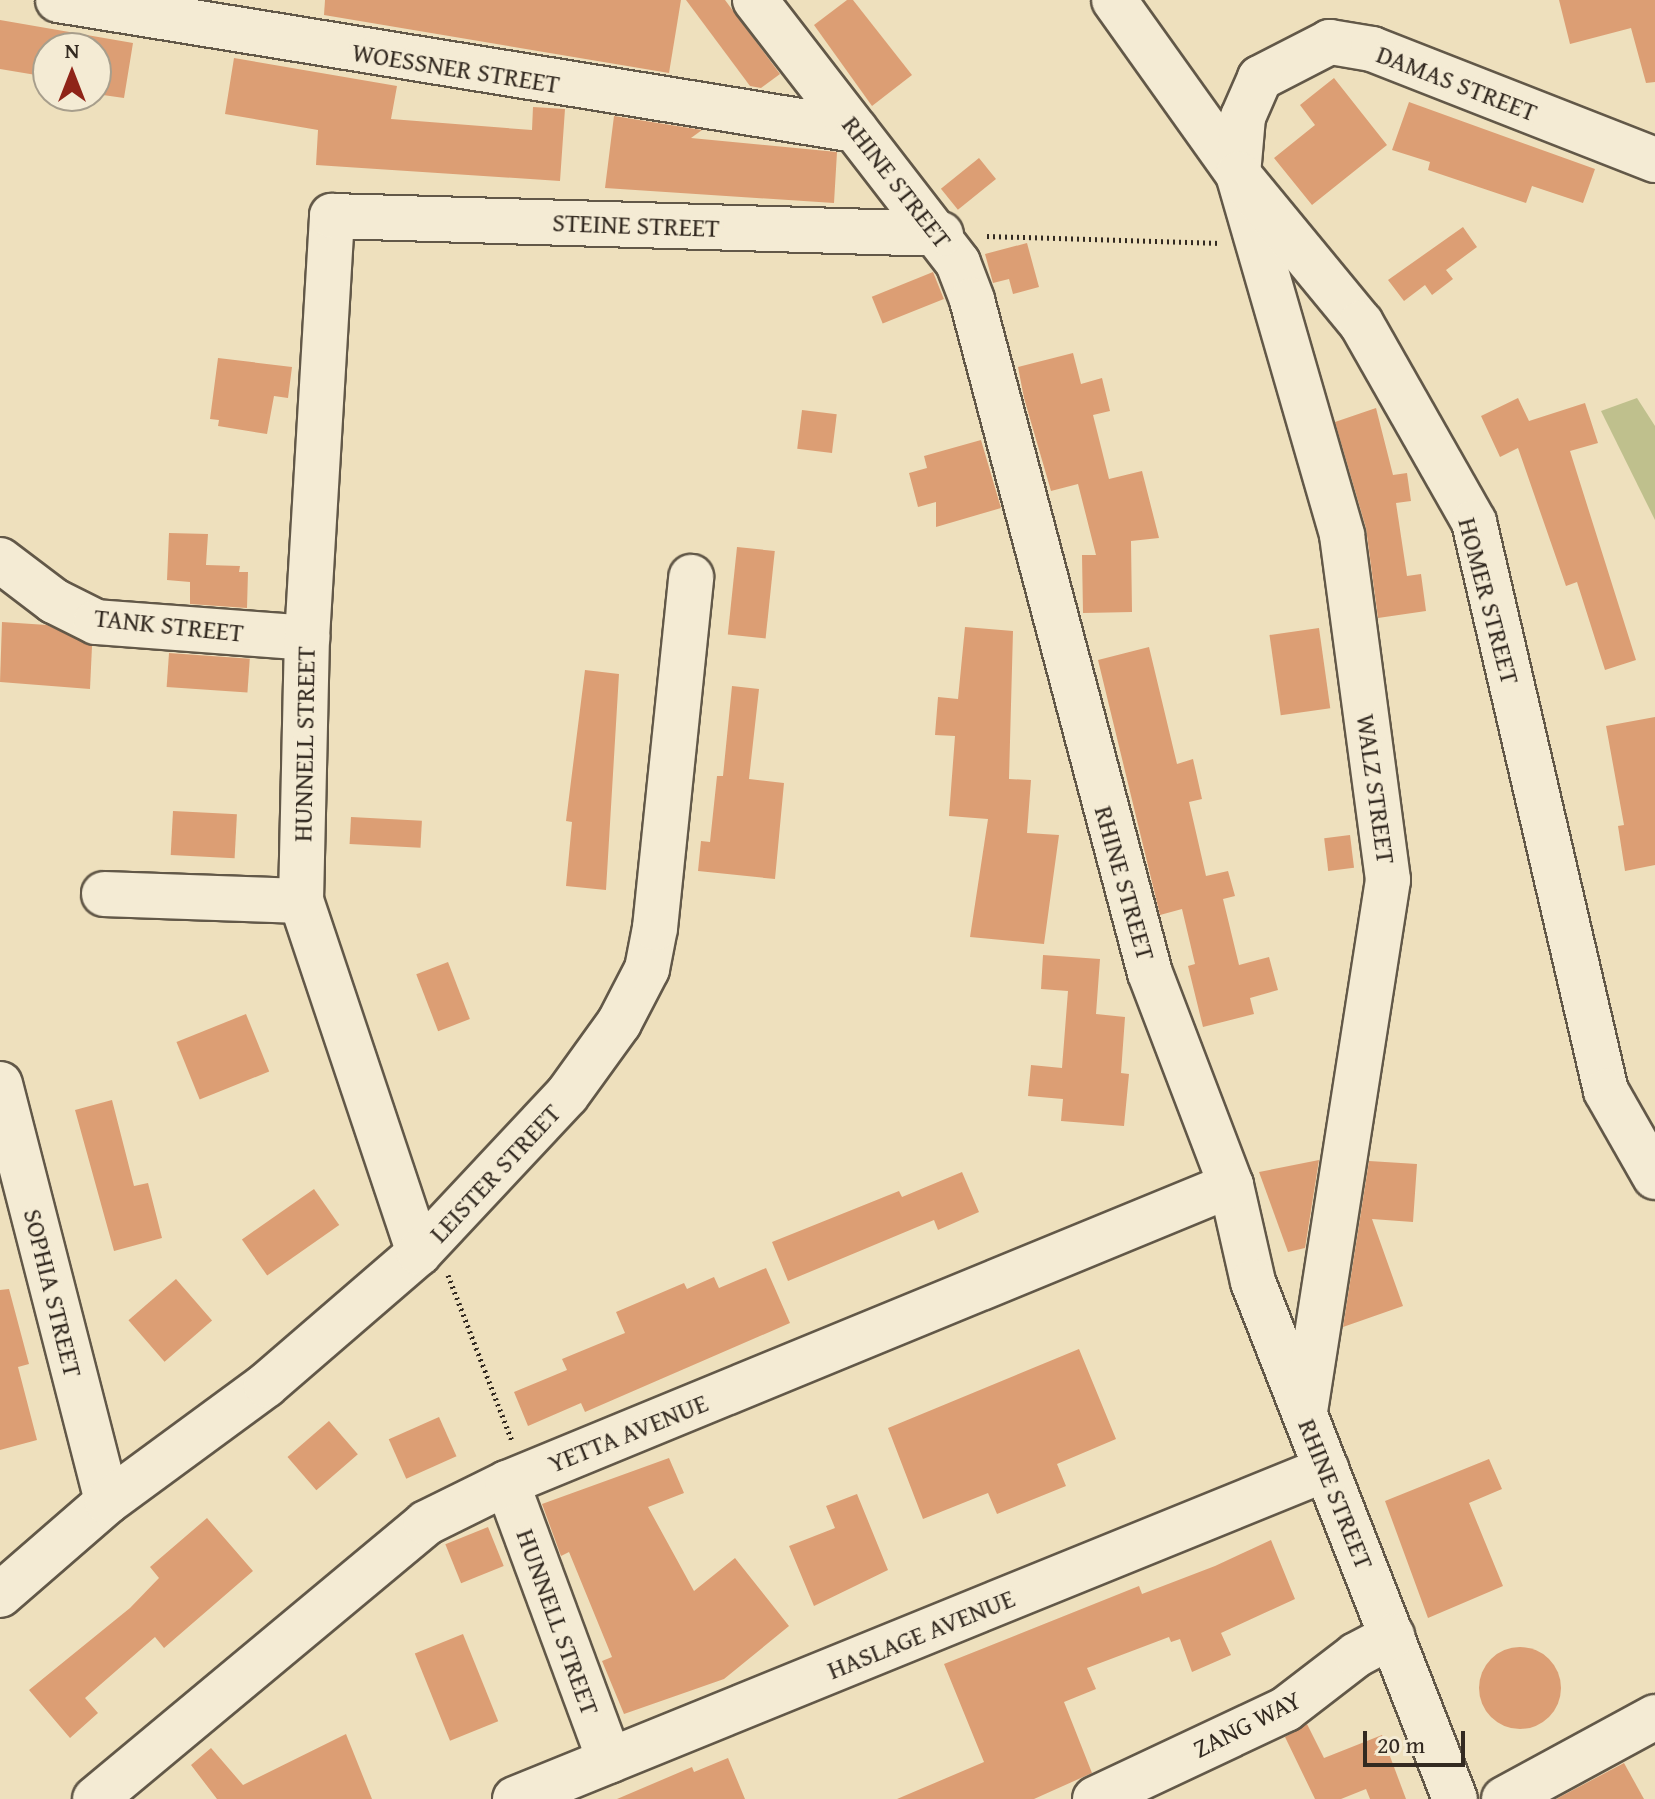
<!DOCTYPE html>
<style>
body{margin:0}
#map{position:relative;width:1655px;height:1799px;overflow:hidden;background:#eee0bd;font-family:"Gentium Book Plus",serif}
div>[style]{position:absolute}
.green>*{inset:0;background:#bfc08d}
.building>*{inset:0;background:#dc9e74;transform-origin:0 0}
.round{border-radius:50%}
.path>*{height:5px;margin-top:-2.5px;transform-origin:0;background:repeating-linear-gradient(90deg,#332a21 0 2px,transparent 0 6px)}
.roads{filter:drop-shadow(2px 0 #625848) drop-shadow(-2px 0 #625848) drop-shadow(0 2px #625848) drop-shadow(0 -2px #625848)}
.minor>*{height:44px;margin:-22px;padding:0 22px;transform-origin:22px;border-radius:22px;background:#f4ebd4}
span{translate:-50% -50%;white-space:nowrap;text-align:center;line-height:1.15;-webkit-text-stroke:8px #f4ebd4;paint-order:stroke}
.street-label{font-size:26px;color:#332a21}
.north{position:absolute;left:32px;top:32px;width:80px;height:80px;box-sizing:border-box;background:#f4ebd4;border:2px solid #a79e8c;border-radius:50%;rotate:0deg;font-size:22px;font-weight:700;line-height:32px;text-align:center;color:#332a21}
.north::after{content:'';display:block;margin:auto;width:28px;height:36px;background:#8f2418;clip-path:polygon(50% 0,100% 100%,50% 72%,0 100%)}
.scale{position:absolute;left:1363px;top:1731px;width:102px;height:36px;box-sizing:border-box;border:4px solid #332a21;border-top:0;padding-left:10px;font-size:24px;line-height:28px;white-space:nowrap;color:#332a21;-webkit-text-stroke:6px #f4ebd4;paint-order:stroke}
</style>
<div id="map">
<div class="green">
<div style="clip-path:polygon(1637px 398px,1655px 426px,1655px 520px,1601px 411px)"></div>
</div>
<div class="building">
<div style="clip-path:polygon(325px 0,681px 0,669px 73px,324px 15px)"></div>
<div style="clip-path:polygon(686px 0,725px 0,780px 74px,761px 88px,750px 86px)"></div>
<div style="clip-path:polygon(847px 0,853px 0,912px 75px,872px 106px,814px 25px)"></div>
<div style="clip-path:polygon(1559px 0,1655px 0,1655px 82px,1646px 83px,1631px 28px,1570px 44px)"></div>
<div style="clip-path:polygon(0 20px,133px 43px,124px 98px,96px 94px,96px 48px,48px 48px,48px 77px,0 69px)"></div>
<div style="clip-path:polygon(234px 58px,397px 86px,391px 119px,532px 130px,533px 107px,565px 109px,560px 181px,316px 165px,318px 130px,225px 114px)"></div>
<div style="clip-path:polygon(1334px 78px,1387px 145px,1312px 205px,1274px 158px,1315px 125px,1300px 105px)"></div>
<div style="clip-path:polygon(1409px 102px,1595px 169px,1583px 203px,1532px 186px,1526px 203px,1428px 170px,1430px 162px,1392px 150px)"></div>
<div style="clip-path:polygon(614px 116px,702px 130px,691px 138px,837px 152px,834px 203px,605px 188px)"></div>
<div style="left:979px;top:158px;width:27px;height:49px;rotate:51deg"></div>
<div style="clip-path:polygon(1463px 227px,1477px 247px,1446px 270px,1453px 279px,1432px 295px,1425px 285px,1404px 301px,1388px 280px)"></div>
<div style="clip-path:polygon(1027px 243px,1039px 287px,1013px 294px,1009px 279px,993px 283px,985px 254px)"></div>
<div style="left:933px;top:272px;width:29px;height:66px;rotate:68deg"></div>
<div style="clip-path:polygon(1073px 353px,1081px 384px,1102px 378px,1110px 411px,1093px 415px,1109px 479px,1142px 471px,1159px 538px,1131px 541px,1132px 612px,1083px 613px,1082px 555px,1096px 555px,1078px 484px,1051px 491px,1024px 398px,1018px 367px)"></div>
<div style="clip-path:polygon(218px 358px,292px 367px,288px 398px,274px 396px,267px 434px,218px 426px,219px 420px,210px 419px)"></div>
<div style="clip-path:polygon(1518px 398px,1529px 421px,1585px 403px,1598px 443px,1570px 451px,1636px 660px,1605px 670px,1577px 582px,1566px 586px,1518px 448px,1500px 457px,1481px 416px)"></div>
<div style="clip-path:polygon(1376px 408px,1393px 475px,1407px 473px,1411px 501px,1396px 503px,1407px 576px,1421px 574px,1426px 611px,1378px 618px,1366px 528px,1335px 422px)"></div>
<div style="left:802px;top:410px;width:35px;height:39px;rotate:7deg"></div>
<div style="clip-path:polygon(981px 440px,1001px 508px,936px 527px,936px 502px,918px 507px,909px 473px,927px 468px,924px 456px)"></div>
<div style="clip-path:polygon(169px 533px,208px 534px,206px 565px,240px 566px,239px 572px,248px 572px,247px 608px,190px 604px,190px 582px,167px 580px)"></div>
<div style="left:737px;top:547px;width:38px;height:88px;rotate:6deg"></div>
<div style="clip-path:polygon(2px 622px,47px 625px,92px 646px,90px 689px,0 682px)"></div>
<div style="clip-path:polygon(965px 627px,1013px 631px,1009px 779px,1031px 780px,1027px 833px,1059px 835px,1044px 944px,970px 937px,988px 819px,949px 816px,955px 736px,935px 735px,938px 697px,958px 699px)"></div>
<div style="left:1319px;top:628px;width:81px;height:50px;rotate:82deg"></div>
<div style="clip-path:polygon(1149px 647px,1177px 764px,1193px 759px,1202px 799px,1189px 802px,1206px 876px,1228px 871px,1235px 896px,1223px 899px,1239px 965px,1269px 957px,1278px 990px,1250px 998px,1254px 1014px,1203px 1027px,1188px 966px,1195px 964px,1182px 909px,1160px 915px,1098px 660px)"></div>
<div style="left:169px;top:653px;width:81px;height:34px;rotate:4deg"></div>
<div style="clip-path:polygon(585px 670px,619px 674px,606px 890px,566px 886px,572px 822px,566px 821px)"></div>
<div style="clip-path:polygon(732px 686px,759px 689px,749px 779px,784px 783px,775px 879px,698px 871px,701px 841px,710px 842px,717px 776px,723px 776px)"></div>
<div style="clip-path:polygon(1655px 717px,1655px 865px,1625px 871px,1618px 826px,1624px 825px,1606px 726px)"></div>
<div style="left:173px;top:811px;width:64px;height:44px;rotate:3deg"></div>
<div style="left:351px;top:817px;width:71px;height:27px;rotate:3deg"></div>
<div style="left:1350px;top:835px;width:33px;height:26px;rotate:83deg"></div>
<div style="clip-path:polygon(1043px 955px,1100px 959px,1096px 1014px,1125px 1017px,1121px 1073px,1129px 1074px,1124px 1126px,1061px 1121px,1063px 1099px,1028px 1096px,1031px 1065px,1062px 1068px,1068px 991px,1041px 989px)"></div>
<div style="left:448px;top:962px;width:61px;height:34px;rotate:69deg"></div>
<div style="left:246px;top:1014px;width:62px;height:75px;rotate:68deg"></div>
<div style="clip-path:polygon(112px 1100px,134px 1186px,148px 1183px,162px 1238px,114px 1251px,75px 1110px)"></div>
<div style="clip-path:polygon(1319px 1160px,1305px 1248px,1288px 1252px,1259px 1172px)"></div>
<div style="clip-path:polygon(1369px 1161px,1417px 1164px,1413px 1222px,1372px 1219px,1403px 1306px,1343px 1327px)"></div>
<div style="clip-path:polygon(962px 1172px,979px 1212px,938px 1230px,934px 1220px,788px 1281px,772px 1242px,899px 1191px,902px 1197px)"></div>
<div style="left:314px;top:1189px;width:44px;height:88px;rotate:55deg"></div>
<div style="clip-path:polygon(766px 1268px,790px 1323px,585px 1412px,581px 1403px,528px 1426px,514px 1392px,567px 1370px,562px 1359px,625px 1333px,616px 1312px,684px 1283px,687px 1289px,714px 1277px,719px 1288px)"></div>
<div style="left:176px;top:1279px;width:55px;height:63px;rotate:49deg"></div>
<div style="clip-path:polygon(9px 1289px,29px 1364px,18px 1367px,37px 1440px,0 1450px,0 1290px)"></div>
<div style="clip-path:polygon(1079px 1349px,1116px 1439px,1057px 1464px,1066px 1486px,997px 1514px,988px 1493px,923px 1519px,888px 1428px)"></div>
<div style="left:439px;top:1417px;width:43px;height:55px;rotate:66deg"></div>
<div style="left:329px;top:1421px;width:44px;height:55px;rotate:49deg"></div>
<div style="clip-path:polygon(669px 1458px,684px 1493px,648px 1507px,694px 1591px,735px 1558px,789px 1626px,724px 1679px,624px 1714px,602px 1661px,612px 1657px,569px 1552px,561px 1556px,542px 1504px)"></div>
<div style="clip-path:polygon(1489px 1459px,1502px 1489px,1469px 1503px,1503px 1586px,1428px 1618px,1385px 1501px)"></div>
<div style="clip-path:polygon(857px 1494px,888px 1570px,814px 1606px,789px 1546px,835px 1528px,826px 1506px)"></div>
<div style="clip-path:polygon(207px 1518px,253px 1571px,164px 1648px,155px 1637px,85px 1698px,98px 1713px,70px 1738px,29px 1690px,130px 1608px,159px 1578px,150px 1567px)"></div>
<div style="left:488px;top:1527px;width:42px;height:46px;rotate:68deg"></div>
<div style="clip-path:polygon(1271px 1540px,1295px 1599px,1221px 1633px,1231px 1655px,1192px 1672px,1180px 1639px,1171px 1642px,1169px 1637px,1087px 1668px,1096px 1689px,1064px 1702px,1092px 1773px,1034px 1799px,897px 1799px,984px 1762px,944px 1664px,1139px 1586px,1142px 1594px,1215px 1566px)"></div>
<div style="left:463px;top:1634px;width:94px;height:52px;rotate:68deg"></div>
<div class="round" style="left:1479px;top:1647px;width:82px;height:82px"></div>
<div style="clip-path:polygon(1307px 1724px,1324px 1758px,1382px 1735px,1406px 1799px,1370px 1799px,1366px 1789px,1341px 1799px,1315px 1799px,1285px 1737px)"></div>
<div style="clip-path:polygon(346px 1734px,372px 1799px,217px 1799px,191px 1765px,211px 1748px,243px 1785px)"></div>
<div style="clip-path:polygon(728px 1758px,745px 1799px,617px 1799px,692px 1767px,694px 1772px)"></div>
<div style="clip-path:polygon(1624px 1763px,1644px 1799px,1556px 1799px)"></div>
</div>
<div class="path">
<div style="left:987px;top:236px;width:234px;rotate:1.7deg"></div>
<div style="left:448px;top:1275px;width:178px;rotate:68.9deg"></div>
</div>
<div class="roads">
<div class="minor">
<div style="left:58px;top:0;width:808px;rotate:9.26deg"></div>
<div style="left:755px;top:0;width:332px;rotate:52.3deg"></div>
<div style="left:958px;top:263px;width:40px;rotate:69deg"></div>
<div style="left:972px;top:300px;width:696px;rotate:75.19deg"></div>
<div style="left:1150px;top:973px;width:227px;rotate:69.1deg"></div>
<div style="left:1231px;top:1185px;width:99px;rotate:77.2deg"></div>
<div style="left:1253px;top:1282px;width:555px;rotate:68.66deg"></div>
<div style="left:1114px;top:0;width:214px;rotate:54.5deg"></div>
<div style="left:1238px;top:174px;width:376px;rotate:73.9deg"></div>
<div style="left:1342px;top:535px;width:348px;rotate:82.4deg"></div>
<div style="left:1388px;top:880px;width:537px;rotate:98.88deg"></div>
<div style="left:1655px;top:160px;width:304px;rotate:-158.6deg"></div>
<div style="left:1372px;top:49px;width:43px;rotate:-170.5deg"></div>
<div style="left:1330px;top:42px;width:79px;rotate:152.8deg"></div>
<div style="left:1260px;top:78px;width:43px;rotate:113.6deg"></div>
<div style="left:1243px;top:117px;width:57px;rotate:95deg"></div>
<div style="left:1238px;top:174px;width:193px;rotate:50.5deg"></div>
<div style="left:1361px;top:323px;width:229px;rotate:60.4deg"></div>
<div style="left:1474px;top:522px;width:584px;rotate:76.94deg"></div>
<div style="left:1606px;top:1091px;width:99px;rotate:60.3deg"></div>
<div style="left:0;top:560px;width:68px;rotate:37.2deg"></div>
<div style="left:54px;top:601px;width:47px;rotate:26.6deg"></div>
<div style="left:96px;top:622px;width:212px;rotate:4.3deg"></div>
<div style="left:104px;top:894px;width:197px;rotate:2deg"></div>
<div style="left:0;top:1084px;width:431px;rotate:75.6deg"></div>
<div style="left:419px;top:1253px;width:371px;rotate:-108.5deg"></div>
<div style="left:301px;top:901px;width:263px;rotate:-88.7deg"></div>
<div style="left:307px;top:638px;width:423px;rotate:-86.6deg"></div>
<div style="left:332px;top:216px;width:609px;rotate:1.69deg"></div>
<div style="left:507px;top:1483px;width:296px;rotate:69.7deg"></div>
<div style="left:0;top:1595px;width:142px;rotate:-41deg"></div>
<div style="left:107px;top:1502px;width:197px;rotate:-36.3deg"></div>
<div style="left:266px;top:1385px;width:202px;rotate:-40.8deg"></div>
<div style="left:419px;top:1253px;width:216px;rotate:-46.9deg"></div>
<div style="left:567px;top:1095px;width:89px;rotate:-54.2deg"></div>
<div style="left:619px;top:1023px;width:61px;rotate:-62.6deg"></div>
<div style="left:647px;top:969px;width:42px;rotate:-79deg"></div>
<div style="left:655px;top:928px;width:353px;rotate:-84.1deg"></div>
<div style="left:95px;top:1799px;width:431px;rotate:-39.8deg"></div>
<div style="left:426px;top:1523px;width:90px;rotate:-26.3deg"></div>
<div style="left:507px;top:1483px;width:783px;rotate:-22.37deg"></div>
<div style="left:515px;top:1799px;width:876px;rotate:-22.14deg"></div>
<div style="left:1095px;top:1799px;width:211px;rotate:-25.2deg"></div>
<div style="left:1286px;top:1709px;width:88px;rotate:-37.6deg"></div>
<div style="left:1356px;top:1655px;width:41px;rotate:-27.8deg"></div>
<div style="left:1504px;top:1799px;width:172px;rotate:-28.5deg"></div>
</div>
</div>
<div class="street-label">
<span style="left:456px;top:68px;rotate:9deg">WOESSNER STREET</span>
<span style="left:1457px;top:83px;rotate:21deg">DAMAS STREET</span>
<span style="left:897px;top:182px;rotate:52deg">RHINE STREET</span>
<span style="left:636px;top:225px;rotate:2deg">STEINE STREET</span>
<span style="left:1489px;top:601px;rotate:75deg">HOMER STREET</span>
<span style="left:169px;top:625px;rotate:6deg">TANK STREET</span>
<span style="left:304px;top:744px;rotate:-89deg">HUNNELL STREET</span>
<span style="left:1376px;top:789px;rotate:82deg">WALZ STREET</span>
<span style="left:1125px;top:883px;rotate:74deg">RHINE STREET</span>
<span style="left:495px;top:1173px;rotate:-47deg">LEISTER STREET</span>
<span style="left:53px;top:1293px;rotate:76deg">SOPHIA STREET</span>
<span style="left:628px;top:1433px;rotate:-22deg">YETTA AVENUE</span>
<span style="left:1336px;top:1494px;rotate:68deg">RHINE STREET</span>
<span style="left:558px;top:1622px;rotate:70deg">HUNNELL STREET</span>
<span style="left:921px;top:1634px;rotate:-22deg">HASLAGE AVENUE</span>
<span style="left:1247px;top:1724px;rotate:-27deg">ZANG WAY</span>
</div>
<div class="north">N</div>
<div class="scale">20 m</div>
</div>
